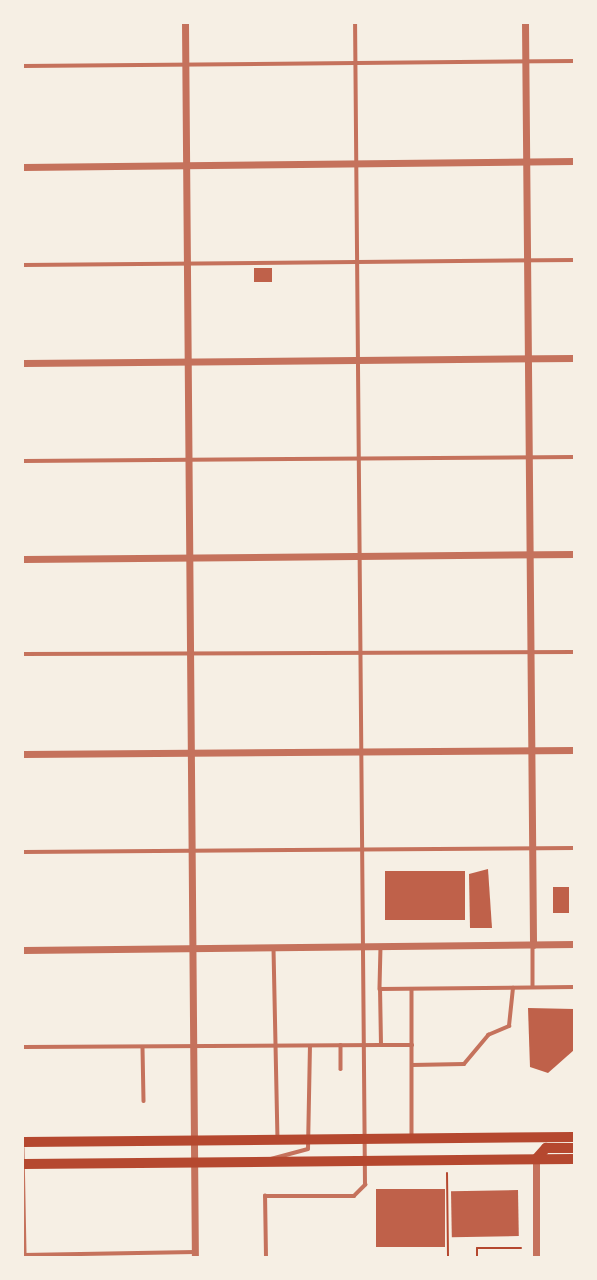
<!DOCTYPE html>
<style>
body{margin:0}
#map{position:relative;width:597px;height:1280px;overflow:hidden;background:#f6efe4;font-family:Overpass,sans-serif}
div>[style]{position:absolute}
.building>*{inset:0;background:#bf614a;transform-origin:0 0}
.path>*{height:2px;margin:-1px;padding:0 1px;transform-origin:1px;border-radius:1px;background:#b5482f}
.service>*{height:3.5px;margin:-1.75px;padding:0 1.75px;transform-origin:1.75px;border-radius:1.75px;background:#c5725c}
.minor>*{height:7px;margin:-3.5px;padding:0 3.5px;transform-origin:3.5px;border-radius:3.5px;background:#c5725c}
.primary>*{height:10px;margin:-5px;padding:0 5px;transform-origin:5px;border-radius:5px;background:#b5482f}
span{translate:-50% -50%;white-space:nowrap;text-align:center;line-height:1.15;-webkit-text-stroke:7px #f6efe4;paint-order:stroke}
.frame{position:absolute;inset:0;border:24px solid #f6efe4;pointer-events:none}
</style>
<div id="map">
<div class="building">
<div style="left:254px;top:268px;width:18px;height:14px"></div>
<div style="clip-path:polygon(488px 869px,492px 928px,470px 928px,469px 874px)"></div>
<div style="left:465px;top:871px;width:49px;height:80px;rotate:90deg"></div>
<div style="left:553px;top:887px;width:16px;height:26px"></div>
<div style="clip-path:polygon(528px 1008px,574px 1009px,574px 1050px,548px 1073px,530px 1067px)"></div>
<div style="left:376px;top:1189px;width:69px;height:58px"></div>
<div style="left:518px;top:1190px;width:46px;height:67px;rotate:89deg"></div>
</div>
<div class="path">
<div style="left:447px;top:1173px;width:84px;rotate:89.3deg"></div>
<div style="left:477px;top:1257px;width:9px;rotate:-90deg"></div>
<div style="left:477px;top:1248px;width:44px"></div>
</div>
<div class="service">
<div style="left:23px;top:66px;width:551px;rotate:-0.52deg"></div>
<div style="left:23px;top:265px;width:551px;rotate:-0.52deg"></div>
<div style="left:23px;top:461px;width:551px;rotate:-0.42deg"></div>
<div style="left:23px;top:654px;width:551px;rotate:-0.21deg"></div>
<div style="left:23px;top:852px;width:551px;rotate:-0.42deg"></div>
<div style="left:381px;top:947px;width:42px;rotate:91.4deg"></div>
<div style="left:380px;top:989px;width:194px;rotate:-0.6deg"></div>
<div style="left:533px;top:947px;width:40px;rotate:90deg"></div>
<div style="left:274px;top:949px;width:190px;rotate:88.8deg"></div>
<div style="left:412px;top:989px;width:147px;rotate:90deg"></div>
<div style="left:341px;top:1045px;width:24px;rotate:90deg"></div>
<div style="left:381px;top:1045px;width:31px"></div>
<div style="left:23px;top:1047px;width:358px;rotate:-0.3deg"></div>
<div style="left:381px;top:1045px;width:56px;rotate:-91deg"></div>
<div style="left:143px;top:1048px;width:53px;rotate:88.9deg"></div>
<div style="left:412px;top:1065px;width:52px;rotate:-1.1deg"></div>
<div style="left:464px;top:1064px;width:38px;rotate:-50deg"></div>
<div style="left:488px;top:1035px;width:23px;rotate:-23deg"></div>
<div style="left:509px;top:1026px;width:38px;rotate:-84deg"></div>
<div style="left:23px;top:1148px;width:109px;rotate:88.9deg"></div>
<div style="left:271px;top:1159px;width:38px;rotate:-15deg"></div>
<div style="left:308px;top:1149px;width:102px;rotate:-88.9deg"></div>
<div style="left:23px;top:1255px;width:172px;rotate:-1deg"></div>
<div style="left:266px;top:1257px;width:61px;rotate:-90.9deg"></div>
<div style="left:265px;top:1196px;width:89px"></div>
<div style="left:354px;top:1196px;width:16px;rotate:-45deg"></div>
<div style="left:365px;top:1185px;width:1162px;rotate:-90.49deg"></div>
</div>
<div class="minor">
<div style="left:185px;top:23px;width:1234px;rotate:89.54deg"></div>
<div style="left:525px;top:23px;width:922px;rotate:89.5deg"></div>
<div style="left:23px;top:167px;width:551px;rotate:-0.62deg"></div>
<div style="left:23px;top:363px;width:551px;rotate:-0.52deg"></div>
<div style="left:23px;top:559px;width:551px;rotate:-0.52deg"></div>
<div style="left:23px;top:754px;width:551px;rotate:-0.42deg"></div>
<div style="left:23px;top:950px;width:551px;rotate:-0.62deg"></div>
<div style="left:536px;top:1159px;width:98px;rotate:90deg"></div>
</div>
<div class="primary">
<div style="left:23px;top:1142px;width:551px;rotate:-0.52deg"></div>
<div style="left:536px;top:1159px;width:15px;rotate:-48deg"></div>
<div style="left:546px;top:1148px;width:28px"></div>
<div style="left:23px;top:1164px;width:551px;rotate:-0.52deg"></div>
</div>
<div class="frame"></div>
</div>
